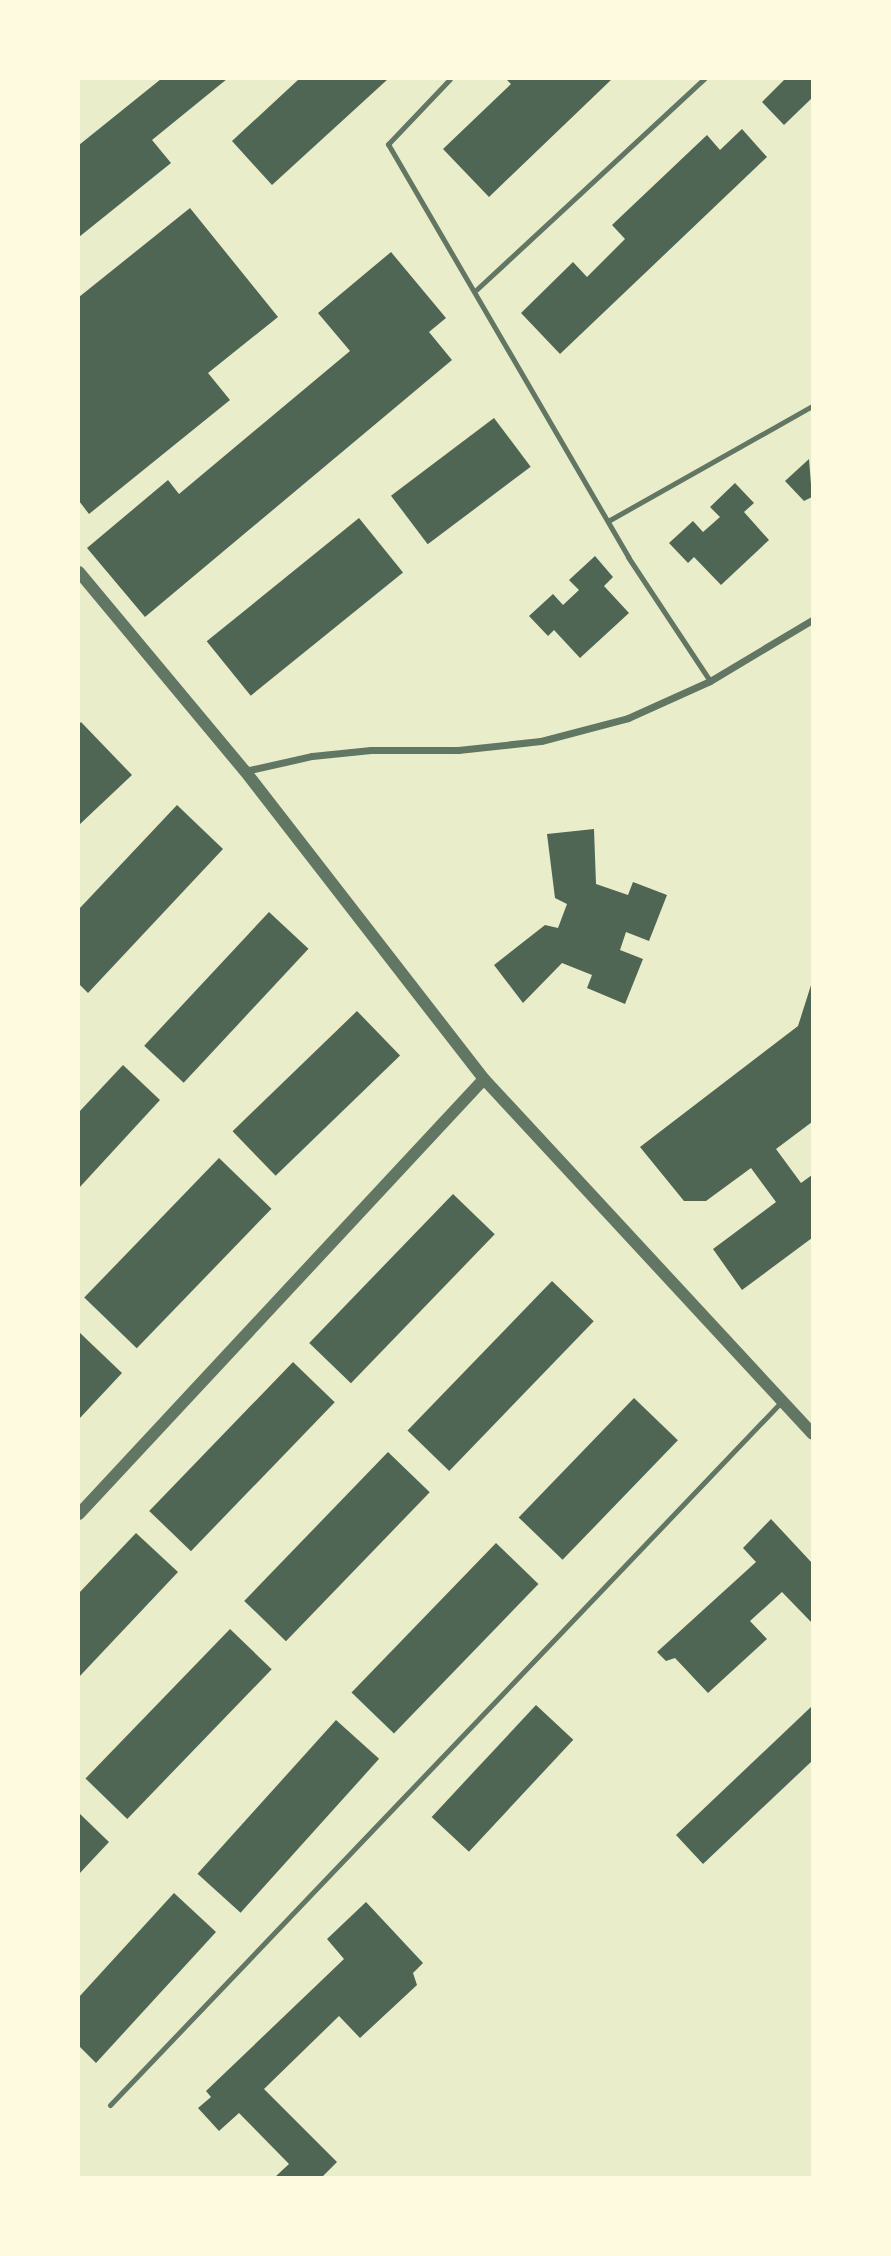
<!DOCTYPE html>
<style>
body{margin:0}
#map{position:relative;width:891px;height:2256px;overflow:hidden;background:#e9edc9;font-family:Cabin,sans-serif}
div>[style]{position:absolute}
.building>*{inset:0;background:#4f6655;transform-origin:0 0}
.service>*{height:5px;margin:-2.5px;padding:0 2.5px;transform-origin:2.5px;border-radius:2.5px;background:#617663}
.minor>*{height:7px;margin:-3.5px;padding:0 3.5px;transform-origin:3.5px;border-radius:3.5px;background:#617663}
.tertiary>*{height:12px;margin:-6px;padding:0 6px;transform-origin:6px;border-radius:6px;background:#617663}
span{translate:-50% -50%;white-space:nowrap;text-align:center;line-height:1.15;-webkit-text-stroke:6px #fefae0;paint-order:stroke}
.frame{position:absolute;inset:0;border:80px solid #fefae0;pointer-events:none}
</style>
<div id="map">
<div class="building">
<div style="clip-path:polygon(161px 79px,227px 79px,152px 140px,171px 163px,79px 237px,79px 145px)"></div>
<div style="clip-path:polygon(299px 79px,388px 79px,272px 185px,232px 141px)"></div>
<div style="clip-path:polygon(506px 79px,612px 79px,489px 197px,443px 149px,511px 84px)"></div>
<div style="clip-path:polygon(785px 79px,812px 79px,812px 98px,784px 125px,762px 102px)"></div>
<div style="clip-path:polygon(742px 129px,767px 157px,560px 354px,521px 313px,573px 262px,587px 277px,625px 239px,612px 225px,707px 135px,720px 150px)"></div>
<div style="clip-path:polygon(190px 208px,278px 317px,208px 373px,230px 400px,89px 514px,79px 501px,79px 297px)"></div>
<div style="clip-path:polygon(391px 252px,446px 318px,429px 332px,452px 360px,145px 617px,87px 548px,168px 480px,179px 494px,350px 351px,318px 313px)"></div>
<div style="left:494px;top:418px;width:61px;height:129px;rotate:53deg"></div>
<div style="clip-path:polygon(809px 459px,812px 497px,804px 501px,785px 481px)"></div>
<div style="clip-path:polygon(735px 483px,754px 503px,744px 512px,769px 540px,721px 585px,694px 557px,688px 563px,669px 543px,693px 521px,703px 532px,720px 517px,710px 507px)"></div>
<div style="left:359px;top:518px;width:70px;height:196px;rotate:51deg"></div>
<div style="clip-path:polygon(595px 556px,613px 577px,604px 586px,629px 613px,580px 658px,554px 630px,548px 636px,529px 616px,553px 594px,563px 605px,579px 590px,569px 580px)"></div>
<div style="clip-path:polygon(81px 722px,132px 775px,79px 825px,79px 724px)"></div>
<div style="clip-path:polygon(177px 805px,223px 849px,88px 993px,79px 984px,79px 909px)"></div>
<div style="clip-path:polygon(594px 829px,596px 884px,628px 895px,633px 882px,667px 895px,649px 941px,626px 932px,620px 950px,643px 959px,625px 1004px,587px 988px,592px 975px,562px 963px,523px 1003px,494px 965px,545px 925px,558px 928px,567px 904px,555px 898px,547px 834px)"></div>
<div style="left:269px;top:912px;width:54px;height:183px;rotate:43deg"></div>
<div style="clip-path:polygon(812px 982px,812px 1122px,776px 1149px,801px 1183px,812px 1175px,812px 1238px,742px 1290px,713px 1249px,776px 1202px,751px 1168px,706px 1201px,684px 1201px,640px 1147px,798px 1026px)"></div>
<div style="left:357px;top:1011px;width:62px;height:173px;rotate:46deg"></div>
<div style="clip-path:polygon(123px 1065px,160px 1100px,79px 1188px,79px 1112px)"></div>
<div style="left:219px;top:1158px;width:73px;height:194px;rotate:44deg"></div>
<div style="left:453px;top:1194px;width:58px;height:207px;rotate:44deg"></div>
<div style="left:552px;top:1281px;width:58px;height:208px;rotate:44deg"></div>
<div style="clip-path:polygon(79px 1332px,122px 1373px,79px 1419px)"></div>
<div style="left:293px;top:1362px;width:58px;height:207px;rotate:44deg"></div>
<div style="left:634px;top:1398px;width:61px;height:166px;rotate:44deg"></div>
<div style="left:388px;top:1452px;width:58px;height:207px;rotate:44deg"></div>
<div style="clip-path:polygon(771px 1519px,812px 1563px,812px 1623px,782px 1592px,750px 1621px,767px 1639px,708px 1693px,675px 1658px,666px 1661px,657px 1652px,756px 1562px,743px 1548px)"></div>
<div style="clip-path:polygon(136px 1533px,178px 1572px,79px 1677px,79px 1593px)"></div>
<div style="left:496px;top:1543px;width:59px;height:208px;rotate:44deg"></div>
<div style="left:230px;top:1629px;width:58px;height:208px;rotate:44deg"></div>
<div style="left:536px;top:1705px;width:51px;height:153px;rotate:43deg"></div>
<div style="clip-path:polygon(812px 1706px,812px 1761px,703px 1864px,676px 1835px)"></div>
<div style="left:336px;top:1720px;width:58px;height:207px;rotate:42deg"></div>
<div style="clip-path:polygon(79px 1813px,109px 1842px,79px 1874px)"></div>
<div style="clip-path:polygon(174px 1893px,216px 1932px,96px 2063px,79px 2046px,79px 1997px)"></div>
<div style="clip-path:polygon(366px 1902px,423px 1963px,413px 1973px,417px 1985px,360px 2038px,339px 2016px,264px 2089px,337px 2162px,322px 2177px,275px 2177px,289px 2164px,239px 2113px,219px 2131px,198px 2108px,211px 2097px,206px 2091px,344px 1959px,327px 1939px)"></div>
</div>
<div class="service">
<div style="left:450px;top:79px;width:90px;rotate:133.6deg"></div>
<div style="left:388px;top:144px;width:478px;rotate:59.8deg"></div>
<div style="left:628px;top:557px;width:149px;rotate:56.5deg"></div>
<div style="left:476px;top:290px;width:311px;rotate:-42.8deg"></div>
<div style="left:608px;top:521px;width:234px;rotate:-29.4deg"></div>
<div style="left:110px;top:2105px;width:973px;rotate:-46.33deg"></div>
</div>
<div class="minor">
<div style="left:245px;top:771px;width:69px;rotate:-12.6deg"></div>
<div style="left:312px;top:756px;width:59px;rotate:-5.8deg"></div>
<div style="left:371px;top:750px;width:87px"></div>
<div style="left:458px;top:750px;width:83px;rotate:-6.2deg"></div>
<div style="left:541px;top:741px;width:90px;rotate:-14.8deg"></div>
<div style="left:628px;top:718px;width:90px;rotate:-24.3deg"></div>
<div style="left:710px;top:681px;width:119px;rotate:-30.9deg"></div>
</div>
<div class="tertiary">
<div style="left:79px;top:572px;width:259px;rotate:50.2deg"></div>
<div style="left:245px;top:771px;width:390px;rotate:52.2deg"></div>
<div style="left:484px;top:1079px;width:483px;rotate:47.2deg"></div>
<div style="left:79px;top:1514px;width:594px;rotate:-47.05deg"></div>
</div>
<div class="frame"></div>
</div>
